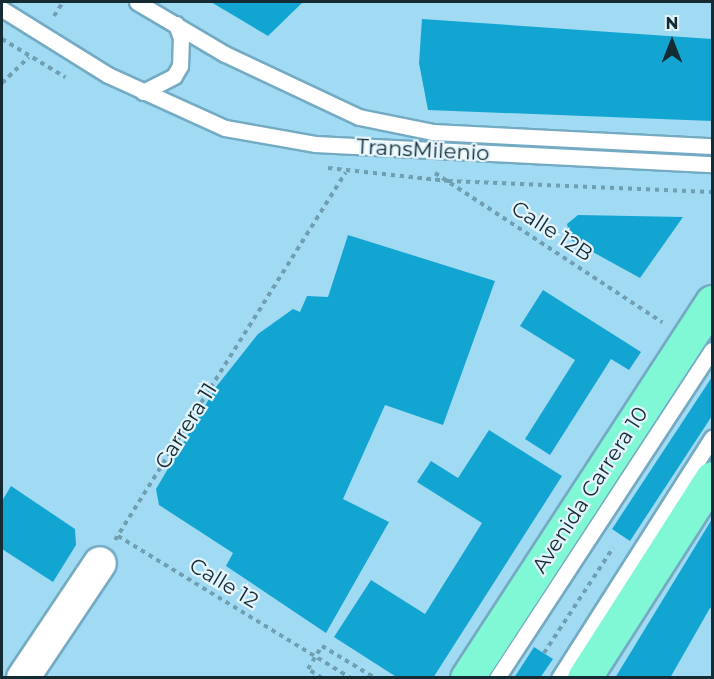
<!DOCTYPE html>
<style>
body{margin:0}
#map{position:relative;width:714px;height:679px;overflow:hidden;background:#a1daf3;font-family:Montserrat,sans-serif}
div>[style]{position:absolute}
.building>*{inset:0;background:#13a5d2}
.path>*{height:4px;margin-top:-2px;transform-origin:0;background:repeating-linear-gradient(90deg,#719fb2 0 4.5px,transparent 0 9px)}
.roads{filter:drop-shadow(2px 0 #74abc3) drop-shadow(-2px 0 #74abc3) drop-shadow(0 2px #74abc3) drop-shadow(0 -2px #74abc3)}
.lane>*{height:15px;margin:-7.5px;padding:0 7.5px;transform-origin:7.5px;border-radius:7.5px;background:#fff}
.street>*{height:32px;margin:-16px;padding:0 16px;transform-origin:16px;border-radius:16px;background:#fff}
.primary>*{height:33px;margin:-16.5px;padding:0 16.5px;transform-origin:16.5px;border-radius:16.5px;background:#80f8d6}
span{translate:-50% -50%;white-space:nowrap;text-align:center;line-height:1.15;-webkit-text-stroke:4.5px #e3f4fc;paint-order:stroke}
.street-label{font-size:21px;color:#142b34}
.frame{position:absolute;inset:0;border:3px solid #142b34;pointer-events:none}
.north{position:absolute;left:642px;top:12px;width:60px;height:60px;-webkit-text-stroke:4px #e3f4fc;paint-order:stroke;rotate:0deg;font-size:16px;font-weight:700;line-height:24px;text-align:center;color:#142b34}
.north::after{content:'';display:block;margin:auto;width:21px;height:27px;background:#142b34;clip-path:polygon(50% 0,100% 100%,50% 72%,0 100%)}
</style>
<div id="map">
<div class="building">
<div style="clip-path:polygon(211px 2px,303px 2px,268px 36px)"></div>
<div style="clip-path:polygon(422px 19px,712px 39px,712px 121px,428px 110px,419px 63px)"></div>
<div style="clip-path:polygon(578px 215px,683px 217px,640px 278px,571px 240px,567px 224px)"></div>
<div style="clip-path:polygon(348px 235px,495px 281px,443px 425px,385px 405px,343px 499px,389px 522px,326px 633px,226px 566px,233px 553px,159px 505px,156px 489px,216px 387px,258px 334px,293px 309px,300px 312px,307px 296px,328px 297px)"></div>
<div style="clip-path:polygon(543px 290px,641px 352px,629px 370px,611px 359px,550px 455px,525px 439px,575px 360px,520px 326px)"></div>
<div style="clip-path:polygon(712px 377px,712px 416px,630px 541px,612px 529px)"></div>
<div style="clip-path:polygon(489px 430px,562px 476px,433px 678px,398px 678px,334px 637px,371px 580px,425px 614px,482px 523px,417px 482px,431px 461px,458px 478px)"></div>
<div style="clip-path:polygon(11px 486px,75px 529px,76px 545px,53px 582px,2px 549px,2px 501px)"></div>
<div style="clip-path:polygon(712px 519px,712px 609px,710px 608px,670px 678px,615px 678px)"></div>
<div style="clip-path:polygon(534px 647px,553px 659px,540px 678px,514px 678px)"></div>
</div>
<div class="path">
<div style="left:54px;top:16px;width:17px;rotate:-57deg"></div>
<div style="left:2px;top:39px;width:74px;rotate:31.1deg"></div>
<div style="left:2px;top:83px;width:37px;rotate:-44deg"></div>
<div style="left:328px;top:168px;width:121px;rotate:6.2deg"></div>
<div style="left:448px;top:181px;width:264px;rotate:2.4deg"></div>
<div style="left:435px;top:173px;width:272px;rotate:33.3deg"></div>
<div style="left:118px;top:536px;width:273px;rotate:31.4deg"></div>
<div style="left:115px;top:540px;width:434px;rotate:-57.9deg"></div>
<div style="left:544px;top:653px;width:126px;rotate:-56.7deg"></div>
<div style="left:322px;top:678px;width:17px;rotate:-147deg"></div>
<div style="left:308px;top:669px;width:27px;rotate:-59deg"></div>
<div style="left:322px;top:646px;width:62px;rotate:31.1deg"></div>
</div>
<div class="roads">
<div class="lane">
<div style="left:137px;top:2px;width:102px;rotate:30.6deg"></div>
<div style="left:225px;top:54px;width:148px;rotate:25.2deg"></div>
<div style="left:359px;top:117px;width:76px;rotate:11.5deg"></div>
<div style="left:433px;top:132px;width:279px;rotate:2.9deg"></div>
<div style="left:2px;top:9px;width:125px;rotate:31.9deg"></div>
<div style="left:108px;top:75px;width:128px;rotate:24.4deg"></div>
<div style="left:225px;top:128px;width:91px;rotate:10.1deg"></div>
<div style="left:315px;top:144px;width:398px;rotate:2.9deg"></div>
<div style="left:143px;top:92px;width:35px;rotate:-27deg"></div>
<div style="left:174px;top:76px;width:12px;rotate:-59deg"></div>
<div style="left:180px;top:66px;width:28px;rotate:-88deg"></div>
<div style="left:181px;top:38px;width:15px;rotate:-110deg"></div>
<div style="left:497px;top:678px;width:392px;rotate:-56.8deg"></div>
<div style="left:559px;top:678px;width:285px;rotate:-57.5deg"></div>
</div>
<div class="street">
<div style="left:23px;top:678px;width:138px;rotate:-56.2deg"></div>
</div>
<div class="primary">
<div style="left:467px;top:678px;width:449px;rotate:-56.9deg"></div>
<div style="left:584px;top:678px;width:237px;rotate:-57.4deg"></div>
</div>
</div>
<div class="street-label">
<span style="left:423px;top:150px;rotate:3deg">TransMilenio</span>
<span style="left:552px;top:231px;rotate:33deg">Calle 12B</span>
<span style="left:186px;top:426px;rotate:-58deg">Carrera 11</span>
<span style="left:590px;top:490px;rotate:-57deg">Avenida Carrera 10</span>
<span style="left:224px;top:583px;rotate:31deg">Calle 12</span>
</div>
<div class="frame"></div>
<div class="north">N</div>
</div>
